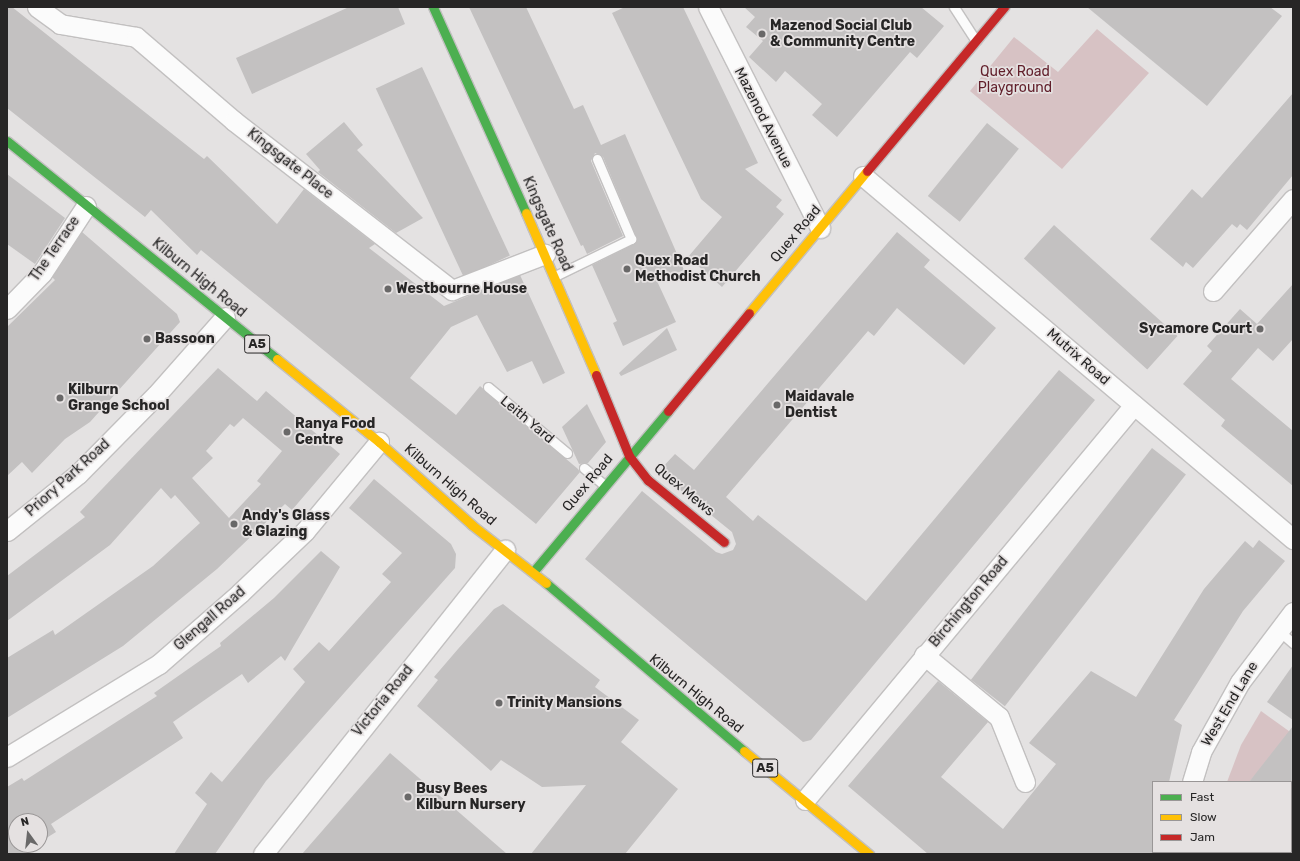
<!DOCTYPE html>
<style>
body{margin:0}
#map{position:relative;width:1300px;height:861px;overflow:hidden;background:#e4e2e2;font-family:Rubik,sans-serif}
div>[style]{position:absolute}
.green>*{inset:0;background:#d7c2c4}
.building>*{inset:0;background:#c3c1c1;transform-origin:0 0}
.roads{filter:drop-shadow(1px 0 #c2c0c0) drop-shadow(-1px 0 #c2c0c0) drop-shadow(0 1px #c2c0c0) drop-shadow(0 -1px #c2c0c0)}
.lane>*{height:9px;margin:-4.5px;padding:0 4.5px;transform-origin:4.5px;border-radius:4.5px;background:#fbfbfb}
.street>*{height:19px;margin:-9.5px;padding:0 9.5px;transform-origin:9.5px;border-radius:9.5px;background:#fbfbfb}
.fast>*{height:9px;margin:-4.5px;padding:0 4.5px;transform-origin:4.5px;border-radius:4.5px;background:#4caf50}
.slow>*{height:9px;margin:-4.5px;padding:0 4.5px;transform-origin:4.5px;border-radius:4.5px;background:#ffc107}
.jam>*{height:9px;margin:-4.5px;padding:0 4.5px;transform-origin:4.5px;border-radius:4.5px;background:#c62828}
.dots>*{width:11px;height:11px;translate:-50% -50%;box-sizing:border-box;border:2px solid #e5e1e1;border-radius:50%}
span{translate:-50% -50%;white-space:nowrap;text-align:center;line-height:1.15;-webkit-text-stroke:3.5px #e5e1e1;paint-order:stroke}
.shield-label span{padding:1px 3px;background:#e5e1e1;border:1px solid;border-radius:3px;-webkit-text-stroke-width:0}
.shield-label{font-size:13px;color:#272626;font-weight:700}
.poi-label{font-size:14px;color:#272626;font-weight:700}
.left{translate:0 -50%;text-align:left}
.right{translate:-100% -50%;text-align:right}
.park-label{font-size:14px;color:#611e2a}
.street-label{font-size:14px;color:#272626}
.frame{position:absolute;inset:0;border:8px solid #272626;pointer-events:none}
.legend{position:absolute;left:1152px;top:781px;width:140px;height:72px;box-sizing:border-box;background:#e5e1e1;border:1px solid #999696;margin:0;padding:5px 7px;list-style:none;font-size:12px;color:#272626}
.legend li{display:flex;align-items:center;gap:8px;height:20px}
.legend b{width:20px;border:1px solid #999696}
.north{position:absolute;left:8px;top:813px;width:40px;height:40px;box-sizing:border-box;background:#e5e1e1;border:1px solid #999696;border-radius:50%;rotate:345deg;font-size:11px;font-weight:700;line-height:16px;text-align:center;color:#272626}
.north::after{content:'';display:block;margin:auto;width:14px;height:18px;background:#696868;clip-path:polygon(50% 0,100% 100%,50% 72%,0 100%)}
</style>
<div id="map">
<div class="green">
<div style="clip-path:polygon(1097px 29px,1149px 73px,1062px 169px,970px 91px,1014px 37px,1058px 72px)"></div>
<div style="clip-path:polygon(1261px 711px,1293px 734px,1249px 782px,1227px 782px,1241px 745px)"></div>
<div style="clip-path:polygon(1293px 784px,1293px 854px,1267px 854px,1291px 852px)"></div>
</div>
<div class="building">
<div style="clip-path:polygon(7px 7px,12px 7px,204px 159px,207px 156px,277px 224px,304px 189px,375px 244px,369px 248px,444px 306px,520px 275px,565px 373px,543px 384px,532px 361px,507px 372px,477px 315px,451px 327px,410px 378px,456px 415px,480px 386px,578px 469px,580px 472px,536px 524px,201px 250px,197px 255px,151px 210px,145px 217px,7px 108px)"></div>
<div style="clip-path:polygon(349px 7px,398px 7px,405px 24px,252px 94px,236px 58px)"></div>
<div style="clip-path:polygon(469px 7px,526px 7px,574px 109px,583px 105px,601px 145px,625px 134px,684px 270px,657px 281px,676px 322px,623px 346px,613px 323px,617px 321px,592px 265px,634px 244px,637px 239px,603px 157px,595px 153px,591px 161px,623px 236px,587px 254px,583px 245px,581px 246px)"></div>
<div style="clip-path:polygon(625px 7px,683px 7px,758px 163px,745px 169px,782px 200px,776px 207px,784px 214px,722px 287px,688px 257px,722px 217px,701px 199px,612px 13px)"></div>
<div style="clip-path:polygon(744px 7px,921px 7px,944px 26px,917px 58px,910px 52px,837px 137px,812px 115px,822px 104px,785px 71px,776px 82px,749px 57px,763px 41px,746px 27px,755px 17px)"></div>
<div style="clip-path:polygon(1087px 7px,1270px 7px,1282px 16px,1207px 106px)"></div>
<div style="left:422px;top:67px;width:208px;height:51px;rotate:65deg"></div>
<div style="clip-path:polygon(1293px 93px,1293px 175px,1247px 230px,1240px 224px,1237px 228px,1232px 224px,1193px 268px,1186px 262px,1183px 267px,1150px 239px,1192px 189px,1202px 198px)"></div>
<div style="clip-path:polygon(344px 122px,363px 145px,357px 150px,423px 218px,396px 233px,318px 172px,320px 170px,306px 154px)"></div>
<div style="left:987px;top:123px;width:41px;height:94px;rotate:39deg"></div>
<div style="clip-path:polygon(7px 174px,65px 218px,35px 264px,7px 244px)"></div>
<div style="left:1054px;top:225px;width:166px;height:45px;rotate:42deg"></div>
<div style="clip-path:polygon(82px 232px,177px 314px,180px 322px,90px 422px,65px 439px,32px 473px,22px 462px,7px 476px,7px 327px,55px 280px,52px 277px)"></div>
<div style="clip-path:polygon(897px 232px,930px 260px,924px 267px,996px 328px,964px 365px,897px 308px,874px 336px,868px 331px,726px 497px,753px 521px,758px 515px,866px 601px,1059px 370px,1095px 400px,811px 740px,803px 742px,585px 559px,642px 491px,716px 552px,722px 554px,733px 550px,736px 544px,732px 532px,658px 472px,675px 454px,694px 470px)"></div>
<div style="clip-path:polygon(1293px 284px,1293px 339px,1273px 361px,1258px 348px,1231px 379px,1293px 431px,1293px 486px,1221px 426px,1225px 420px,1183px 384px,1212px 351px,1207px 346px,1240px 309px,1257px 324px)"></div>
<div style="clip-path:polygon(667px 328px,677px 350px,621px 376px,619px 373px)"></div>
<div style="clip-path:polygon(evenodd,218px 368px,257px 401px,266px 391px,340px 454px,292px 510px,285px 504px,217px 569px,123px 646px,7px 718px,7px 658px,53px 630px,55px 635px,153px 566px,200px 523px,175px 495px,171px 499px,161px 488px,110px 545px,7px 621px,7px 576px,85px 517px,80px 512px,218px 368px,243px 418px,282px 451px,257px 481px,261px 484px,229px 518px,192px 478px,213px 458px,206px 451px,230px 424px,234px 427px,243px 418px)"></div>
<div style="clip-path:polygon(587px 404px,606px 442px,588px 463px,579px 464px,562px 427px)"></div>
<div style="left:1152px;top:448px;width:43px;height:294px;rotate:38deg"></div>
<div style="clip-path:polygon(374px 479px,451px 544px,456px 554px,455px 568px,266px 781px,215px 854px,174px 854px,207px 804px,195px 793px,211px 772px,222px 782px,305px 682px,293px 669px,319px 642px,329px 651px,391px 582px,382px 574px,402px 553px,349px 508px)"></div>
<div style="clip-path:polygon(1259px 540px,1285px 561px,1243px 611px,1174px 720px,1182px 725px,1169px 782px,1153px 782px,1153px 854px,928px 854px,848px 786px,938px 681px,988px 722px,941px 777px,1003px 829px,1056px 764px,1029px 743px,1091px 671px,1136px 697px,1204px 589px,1245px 541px,1253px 548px)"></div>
<div style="clip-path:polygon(321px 551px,340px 567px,285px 661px,281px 656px,248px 683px,242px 674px,173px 722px,183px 738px,51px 824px,56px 832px,40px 842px,40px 821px,16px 821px,16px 845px,37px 847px,27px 854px,7px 854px,7px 787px,22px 778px,24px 781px,157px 696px,154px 693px,221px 646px,220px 643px,274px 598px)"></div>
<div style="clip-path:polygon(503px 604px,600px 680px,595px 687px,639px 720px,621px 742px,678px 789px,625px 854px,531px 854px,586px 785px,542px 787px,501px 760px,491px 771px,417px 706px,438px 680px,434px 677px,458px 649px,494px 609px)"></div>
<div style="clip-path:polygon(1293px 665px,1293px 720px,1267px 702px)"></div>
<div style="clip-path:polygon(1293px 726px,1293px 782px,1249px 782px)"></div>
<div style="clip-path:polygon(390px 753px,454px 808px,507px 854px,302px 854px)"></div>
</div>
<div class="roads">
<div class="lane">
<div style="left:954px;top:7px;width:40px;rotate:57.1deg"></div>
<div style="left:555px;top:276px;width:85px;rotate:-26deg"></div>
<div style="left:631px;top:239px;width:87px;rotate:-113deg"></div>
<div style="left:488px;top:387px;width:103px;rotate:39.9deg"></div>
<div style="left:584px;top:468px;width:26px;rotate:40deg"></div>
<div style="left:1278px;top:630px;width:20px;rotate:41deg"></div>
</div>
<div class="street">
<div style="left:37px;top:7px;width:29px;rotate:36deg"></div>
<div style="left:60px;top:24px;width:77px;rotate:9.7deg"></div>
<div style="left:136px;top:37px;width:129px;rotate:40.6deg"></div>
<div style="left:234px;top:121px;width:276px;rotate:37.8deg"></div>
<div style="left:452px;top:290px;width:100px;rotate:-21.2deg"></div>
<div style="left:708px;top:7px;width:248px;rotate:63.1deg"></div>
<div style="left:863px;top:176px;width:563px;rotate:40.17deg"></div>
<div style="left:1213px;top:291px;width:122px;rotate:-49deg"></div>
<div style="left:7px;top:309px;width:50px;rotate:-45.8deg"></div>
<div style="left:42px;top:273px;width:80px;rotate:-56.7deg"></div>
<div style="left:7px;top:531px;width:91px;rotate:-38.8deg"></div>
<div style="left:78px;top:474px;width:111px;rotate:-45.4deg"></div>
<div style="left:156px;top:395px;width:104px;rotate:-48.5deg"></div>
<div style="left:924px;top:655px;width:97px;rotate:39.6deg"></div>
<div style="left:999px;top:717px;width:70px;rotate:68.2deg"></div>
<div style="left:7px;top:757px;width:178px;rotate:-31.5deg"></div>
<div style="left:159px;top:664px;width:108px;rotate:-41.2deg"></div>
<div style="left:240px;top:593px;width:90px;rotate:-43.6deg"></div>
<div style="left:305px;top:531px;width:116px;rotate:-50.3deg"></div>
<div style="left:1192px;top:782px;width:31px;rotate:-73deg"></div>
<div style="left:1201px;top:752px;width:80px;rotate:-60.9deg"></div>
<div style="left:1240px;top:682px;width:88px;rotate:-52.9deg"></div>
<div style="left:805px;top:800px;width:514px;rotate:-50.21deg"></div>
<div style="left:1217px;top:852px;width:4px;rotate:34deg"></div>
<div style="left:263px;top:854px;width:389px;rotate:-51.5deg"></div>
<div style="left:1174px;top:854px;width:2px;rotate:-90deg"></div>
</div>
<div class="fast">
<div style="left:433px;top:7px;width:226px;rotate:65.7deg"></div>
<div style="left:7px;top:141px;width:347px;rotate:38.9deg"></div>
<div style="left:533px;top:572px;width:210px;rotate:-50deg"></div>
<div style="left:546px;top:583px;width:260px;rotate:40.3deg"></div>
</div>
<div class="slow">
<div style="left:526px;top:213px;width:176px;rotate:66.6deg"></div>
<div style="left:749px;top:313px;width:185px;rotate:-50.3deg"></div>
<div style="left:277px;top:359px;width:132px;rotate:39.1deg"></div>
<div style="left:379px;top:442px;width:125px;rotate:41.7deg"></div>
<div style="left:472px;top:525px;width:94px;rotate:38.1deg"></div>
<div style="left:744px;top:751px;width:162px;rotate:39.5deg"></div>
</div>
<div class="jam">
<div style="left:867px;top:171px;width:214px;rotate:-50.1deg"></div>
<div style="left:596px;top:375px;width:87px;rotate:67.8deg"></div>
<div style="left:629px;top:456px;width:31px;rotate:52deg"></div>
<div style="left:648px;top:480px;width:98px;rotate:39.2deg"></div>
<div style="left:668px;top:411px;width:127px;rotate:-50.4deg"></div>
</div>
</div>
<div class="dots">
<div style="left:762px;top:34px;background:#696868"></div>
<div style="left:627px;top:269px;background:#696868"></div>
<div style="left:388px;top:289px;background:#696868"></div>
<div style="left:1260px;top:329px;background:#696868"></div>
<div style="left:147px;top:339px;background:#696868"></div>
<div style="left:60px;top:398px;background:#696868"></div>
<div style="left:777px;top:405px;background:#696868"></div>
<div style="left:287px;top:432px;background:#696868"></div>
<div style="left:234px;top:524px;background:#696868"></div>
<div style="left:499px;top:703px;background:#696868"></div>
<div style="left:408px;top:797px;background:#696868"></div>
</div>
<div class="shield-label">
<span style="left:257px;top:344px">A5</span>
<span style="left:765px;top:768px">A5</span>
</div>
<div class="poi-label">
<span class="left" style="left:770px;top:34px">Mazenod Social Club<br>&amp; Community Centre</span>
<span class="left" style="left:635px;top:269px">Quex Road<br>Methodist Church</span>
<span class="left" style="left:396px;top:289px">Westbourne House</span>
<span class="right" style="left:1252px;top:329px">Sycamore Court</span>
<span class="left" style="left:155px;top:339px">Bassoon</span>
<span class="left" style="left:68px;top:398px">Kilburn<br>Grange School</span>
<span class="left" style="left:785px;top:405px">Maidavale<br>Dentist</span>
<span class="left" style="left:295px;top:432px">Ranya Food<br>Centre</span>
<span class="left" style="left:242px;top:524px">Andy's Glass<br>&amp; Glazing</span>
<span class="left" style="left:507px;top:703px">Trinity Mansions</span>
<span class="left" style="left:416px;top:797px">Busy Bees<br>Kilburn Nursery</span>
</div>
<div class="park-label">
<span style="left:1015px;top:80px">Quex Road<br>Playground</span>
</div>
<div class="street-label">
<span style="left:763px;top:118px;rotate:63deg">Mazenod Avenue</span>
<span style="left:290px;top:164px;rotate:38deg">Kingsgate Place</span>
<span style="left:547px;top:224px;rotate:66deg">Kingsgate Road</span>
<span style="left:796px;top:234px;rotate:-50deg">Quex Road</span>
<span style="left:55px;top:249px;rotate:-55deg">The Terrace</span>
<span style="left:199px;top:278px;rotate:39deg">Kilburn High Road</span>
<span style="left:1078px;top:357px;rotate:41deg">Mutrix Road</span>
<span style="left:527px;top:420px;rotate:40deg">Leith Yard</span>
<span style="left:68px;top:478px;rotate:-42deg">Priory Park Road</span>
<span style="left:588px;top:483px;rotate:-50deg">Quex Road</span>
<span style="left:450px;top:485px;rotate:41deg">Kilburn High Road</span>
<span style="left:684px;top:490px;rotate:40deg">Quex Mews</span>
<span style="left:969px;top:602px;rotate:-50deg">Birchington Road</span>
<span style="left:210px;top:619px;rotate:-41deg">Glengall Road</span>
<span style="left:696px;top:694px;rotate:39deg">Kilburn High Road</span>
<span style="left:383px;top:701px;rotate:-51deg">Victoria Road</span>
<span style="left:1230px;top:704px;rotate:-59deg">West End Lane</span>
</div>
<div class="frame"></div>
<ul class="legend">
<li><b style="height:5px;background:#4caf50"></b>Fast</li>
<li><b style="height:5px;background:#ffc107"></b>Slow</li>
<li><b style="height:5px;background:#c62828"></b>Jam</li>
</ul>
<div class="north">N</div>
</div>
